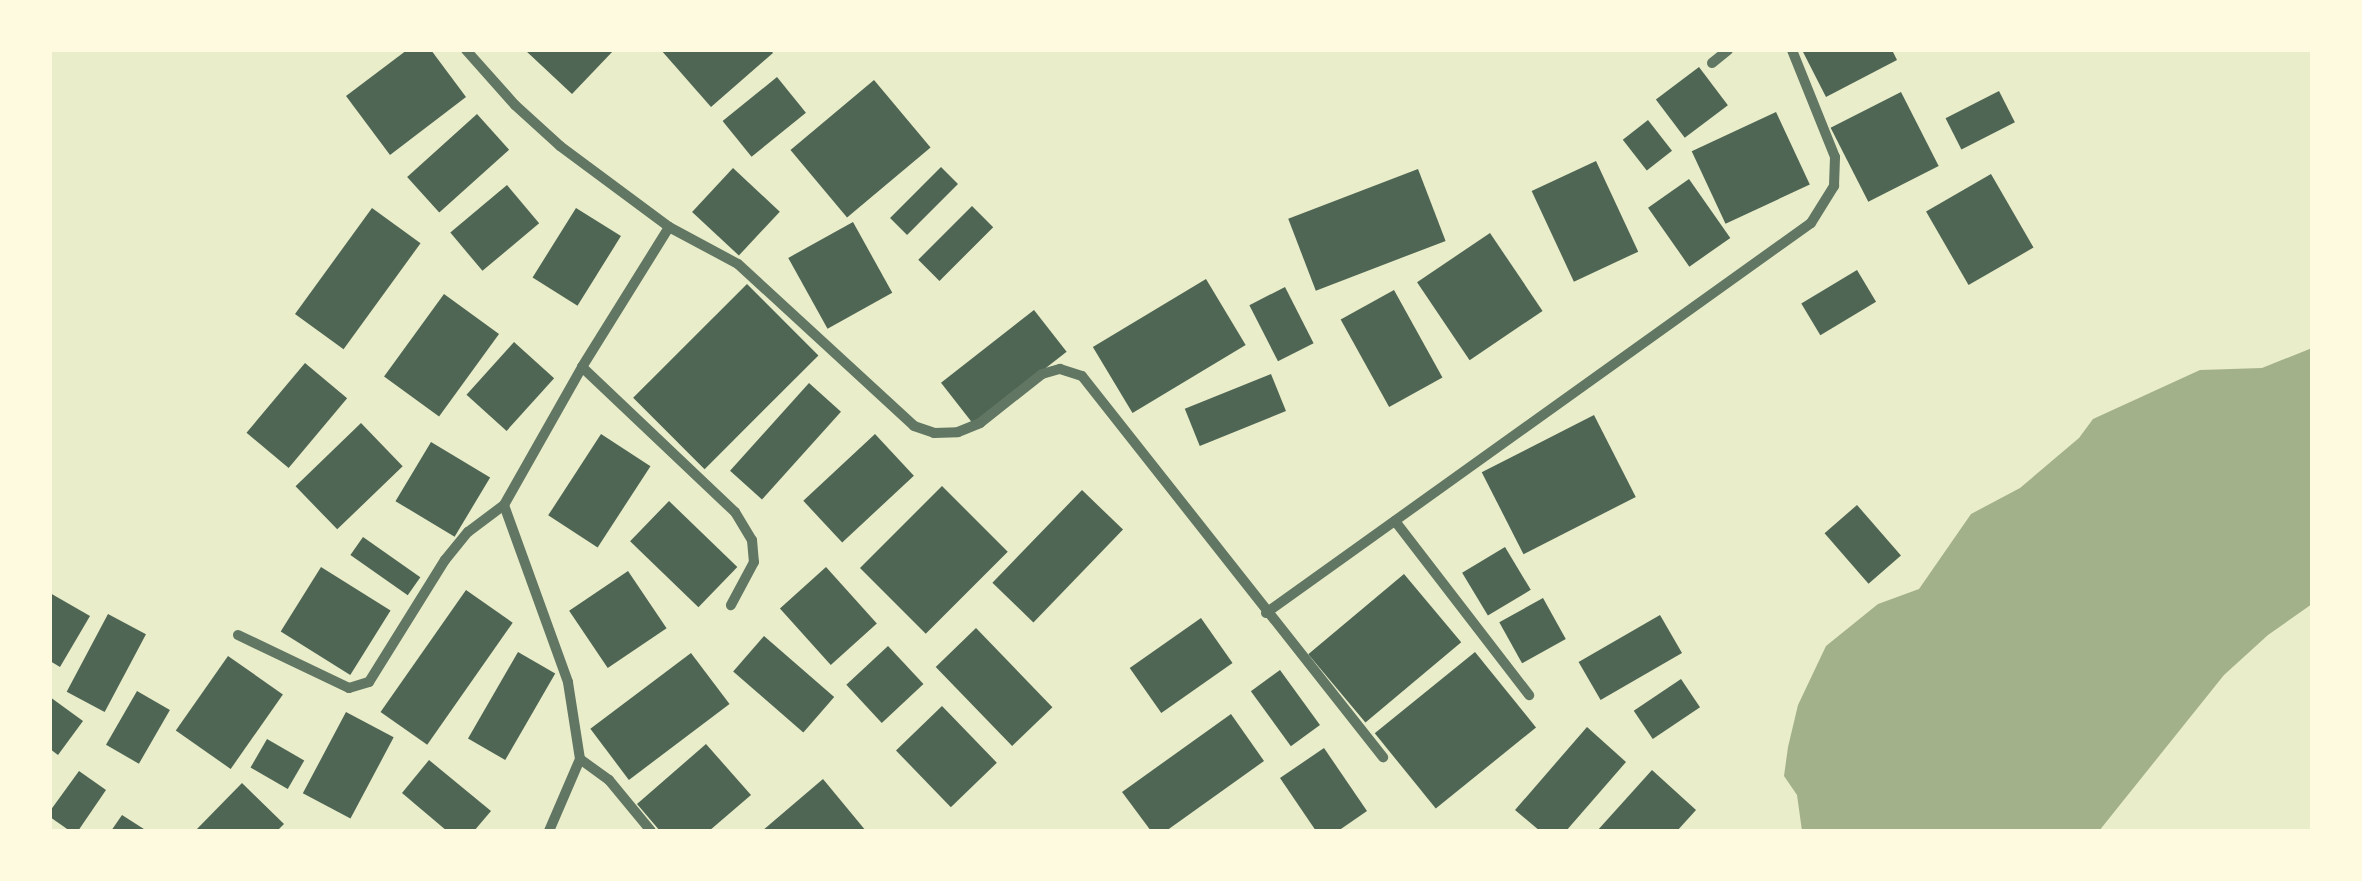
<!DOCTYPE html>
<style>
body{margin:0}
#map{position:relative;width:2362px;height:881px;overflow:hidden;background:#e9edc9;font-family:Overpass,sans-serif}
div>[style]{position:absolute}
.water>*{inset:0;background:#a3b18a}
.building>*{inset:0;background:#4f6655;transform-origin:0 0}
.minor>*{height:10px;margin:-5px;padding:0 5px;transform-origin:5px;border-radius:5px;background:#617663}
span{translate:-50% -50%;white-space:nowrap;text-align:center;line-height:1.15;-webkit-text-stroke:10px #fefae0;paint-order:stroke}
.frame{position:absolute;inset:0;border:52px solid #fefae0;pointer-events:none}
</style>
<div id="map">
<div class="water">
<div style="clip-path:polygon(2312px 348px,2312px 604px,2268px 635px,2224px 675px,2099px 831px,1802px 831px,1797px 795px,1784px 776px,1788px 747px,1798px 705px,1826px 646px,1878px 604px,1919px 589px,1971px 514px,2020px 488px,2079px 438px,2093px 419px,2200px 370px,2262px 368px)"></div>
</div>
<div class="building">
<div style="clip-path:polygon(407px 50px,431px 50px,466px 97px,390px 155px,346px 96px)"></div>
<div style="clip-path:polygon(525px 50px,614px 50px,572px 94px)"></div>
<div style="clip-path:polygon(661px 50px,771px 50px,773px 53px,711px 107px)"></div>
<div style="clip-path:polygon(1802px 50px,1892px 50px,1897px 60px,1826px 97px)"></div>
<div style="left:1699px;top:67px;width:48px;height:54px;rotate:53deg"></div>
<div style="left:777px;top:77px;width:46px;height:70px;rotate:51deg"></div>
<div style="left:874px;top:80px;width:88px;height:109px;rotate:50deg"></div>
<div style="left:1999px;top:91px;width:35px;height:60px;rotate:63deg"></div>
<div style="left:1901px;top:92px;width:83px;height:79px;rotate:63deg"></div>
<div style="left:1776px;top:112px;width:80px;height:93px;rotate:65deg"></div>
<div style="left:477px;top:114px;width:48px;height:94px;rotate:48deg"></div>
<div style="left:1648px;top:120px;width:39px;height:32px;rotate:52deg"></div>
<div style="left:1596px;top:161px;width:100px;height:71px;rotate:65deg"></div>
<div style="left:941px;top:167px;width:24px;height:72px;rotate:45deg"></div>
<div style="left:733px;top:168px;width:64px;height:60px;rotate:43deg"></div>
<div style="left:1418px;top:169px;width:77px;height:139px;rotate:69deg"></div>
<div style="left:1991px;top:174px;width:85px;height:75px;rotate:60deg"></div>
<div style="left:1689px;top:179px;width:72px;height:50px;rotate:55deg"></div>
<div style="left:507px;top:185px;width:50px;height:74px;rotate:50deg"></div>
<div style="left:972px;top:206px;width:30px;height:76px;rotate:45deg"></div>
<div style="left:372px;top:208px;width:60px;height:131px;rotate:36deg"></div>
<div style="left:576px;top:208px;width:53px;height:82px;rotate:32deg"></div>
<div style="left:853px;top:222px;width:81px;height:74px;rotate:61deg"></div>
<div style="left:1490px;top:233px;width:94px;height:88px;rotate:56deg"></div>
<div style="left:1857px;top:270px;width:37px;height:65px;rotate:59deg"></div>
<div style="left:1206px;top:279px;width:77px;height:132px;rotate:59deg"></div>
<div style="left:747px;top:284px;width:101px;height:161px;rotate:45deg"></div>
<div style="left:1285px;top:287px;width:63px;height:40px;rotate:63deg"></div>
<div style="left:1394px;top:290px;width:100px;height:61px;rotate:61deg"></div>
<div style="left:444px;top:294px;width:68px;height:102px;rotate:36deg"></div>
<div style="left:1034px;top:310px;width:53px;height:118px;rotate:52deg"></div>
<div style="left:514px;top:342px;width:54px;height:71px;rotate:42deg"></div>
<div style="left:305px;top:363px;width:55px;height:91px;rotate:40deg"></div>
<div style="left:1271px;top:374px;width:40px;height:93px;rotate:68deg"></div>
<div style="left:809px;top:383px;width:43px;height:118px;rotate:42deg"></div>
<div style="left:1594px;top:415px;width:92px;height:126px;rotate:63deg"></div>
<div style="left:361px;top:423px;width:60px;height:91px;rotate:46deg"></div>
<div style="left:601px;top:434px;width:59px;height:97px;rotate:33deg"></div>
<div style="left:875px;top:434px;width:57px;height:98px;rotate:47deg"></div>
<div style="left:431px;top:442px;width:69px;height:69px;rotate:31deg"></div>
<div style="left:942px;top:486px;width:93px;height:116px;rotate:45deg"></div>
<div style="left:1082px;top:490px;width:57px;height:129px;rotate:44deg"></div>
<div style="left:669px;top:501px;width:95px;height:56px;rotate:44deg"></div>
<div style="left:1857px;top:505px;width:67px;height:43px;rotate:49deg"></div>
<div style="left:363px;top:537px;width:70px;height:22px;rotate:35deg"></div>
<div style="left:1505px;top:547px;width:50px;height:50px;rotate:59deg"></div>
<div style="left:321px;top:567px;width:82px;height:76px;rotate:32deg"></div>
<div style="left:826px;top:567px;width:76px;height:62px;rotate:48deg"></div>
<div style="left:628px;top:571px;width:69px;height:71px;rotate:56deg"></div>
<div style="left:1404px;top:574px;width:89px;height:125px;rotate:50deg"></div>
<div style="left:466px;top:590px;width:57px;height:149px;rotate:35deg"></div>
<div style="clip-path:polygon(50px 593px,90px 616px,60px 667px,50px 661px)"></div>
<div style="left:1543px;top:598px;width:47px;height:50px;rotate:61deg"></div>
<div style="left:108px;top:614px;width:43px;height:88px;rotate:28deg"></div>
<div style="left:1660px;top:615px;width:44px;height:94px;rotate:60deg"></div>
<div style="left:1201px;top:618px;width:55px;height:87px;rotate:55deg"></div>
<div style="left:976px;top:628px;width:110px;height:56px;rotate:46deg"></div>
<div style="left:764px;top:636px;width:93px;height:47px;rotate:41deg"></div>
<div style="left:888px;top:646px;width:52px;height:57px;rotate:47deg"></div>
<div style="left:518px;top:652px;width:43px;height:100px;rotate:30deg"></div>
<div style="left:1475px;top:652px;width:97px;height:129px;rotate:51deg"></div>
<div style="left:691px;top:653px;width:64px;height:126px;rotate:53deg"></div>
<div style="left:228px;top:656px;width:67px;height:91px;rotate:35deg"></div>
<div style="left:1280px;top:670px;width:68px;height:36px;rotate:54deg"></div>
<div style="left:1681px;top:679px;width:34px;height:57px;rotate:56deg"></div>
<div style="left:137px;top:691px;width:38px;height:62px;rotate:30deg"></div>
<div style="clip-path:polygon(50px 697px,83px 721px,58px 755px,50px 749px)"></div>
<div style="left:942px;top:706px;width:79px;height:64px;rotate:46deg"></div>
<div style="left:346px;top:712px;width:54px;height:92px;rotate:28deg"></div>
<div style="clip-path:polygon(1231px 714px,1264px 761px,1166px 831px,1151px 831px,1122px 792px)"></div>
<div style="clip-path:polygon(1587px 727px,1626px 762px,1566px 831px,1540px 831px,1515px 810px)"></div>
<div style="left:267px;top:739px;width:43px;height:33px;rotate:30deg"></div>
<div style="clip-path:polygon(706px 744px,751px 795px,709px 831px,660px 831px,637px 804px)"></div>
<div style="clip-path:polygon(1324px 748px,1367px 811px,1338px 831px,1316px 831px,1280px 778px)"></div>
<div style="clip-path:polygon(429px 760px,491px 811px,474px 831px,447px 831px,402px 793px)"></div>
<div style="clip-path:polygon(1652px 770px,1696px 810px,1677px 831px,1597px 831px)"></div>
<div style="clip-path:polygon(79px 771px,106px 790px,78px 831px,70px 831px,50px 817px,50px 811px)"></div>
<div style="clip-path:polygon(823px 779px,866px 831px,762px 831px)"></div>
<div style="clip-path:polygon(242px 783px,284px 824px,277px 831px,195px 831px)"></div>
<div style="clip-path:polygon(122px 815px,147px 831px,111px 831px)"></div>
</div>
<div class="minor">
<div style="left:466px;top:50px;width:74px;rotate:48.3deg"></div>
<div style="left:515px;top:105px;width:61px;rotate:42.3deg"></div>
<div style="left:560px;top:146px;width:136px;rotate:36.6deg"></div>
<div style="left:669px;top:227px;width:78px;rotate:28.2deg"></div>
<div style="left:738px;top:264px;width:239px;rotate:42.6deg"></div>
<div style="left:914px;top:426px;width:21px;rotate:19deg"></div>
<div style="left:934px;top:433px;width:24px;rotate:-2deg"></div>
<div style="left:958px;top:432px;width:24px;rotate:-22deg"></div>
<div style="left:980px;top:423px;width:79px;rotate:-38.3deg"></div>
<div style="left:1042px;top:374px;width:19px;rotate:-16deg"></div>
<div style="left:1060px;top:369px;width:23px;rotate:18deg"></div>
<div style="left:1082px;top:376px;width:486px;rotate:51.7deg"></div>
<div style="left:1712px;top:63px;width:21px;rotate:-39deg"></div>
<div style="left:582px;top:367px;width:211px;rotate:43.5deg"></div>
<div style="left:735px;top:512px;width:33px;rotate:59deg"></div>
<div style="left:752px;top:540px;width:22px;rotate:85deg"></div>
<div style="left:754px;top:562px;width:49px;rotate:118.1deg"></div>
<div style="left:1395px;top:521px;width:220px;rotate:52.4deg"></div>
<div style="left:1266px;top:613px;width:670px;rotate:-35.59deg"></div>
<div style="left:1811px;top:223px;width:44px;rotate:-58.1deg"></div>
<div style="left:1834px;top:186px;width:29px;rotate:-88deg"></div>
<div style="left:1835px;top:157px;width:115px;rotate:-111.9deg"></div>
<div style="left:238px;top:635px;width:123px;rotate:25.5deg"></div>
<div style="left:349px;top:688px;width:21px;rotate:-17deg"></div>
<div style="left:369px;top:682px;width:144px;rotate:-58.1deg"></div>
<div style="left:445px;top:560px;width:36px;rotate:-51deg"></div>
<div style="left:468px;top:532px;width:45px;rotate:-36.9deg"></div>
<div style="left:580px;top:759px;width:36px;rotate:36deg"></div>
<div style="left:609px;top:780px;width:66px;rotate:50.5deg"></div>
<div style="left:549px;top:831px;width:78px;rotate:-66.7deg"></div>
<div style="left:580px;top:759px;width:78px;rotate:-98.9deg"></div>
<div style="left:568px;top:682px;width:188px;rotate:-109.9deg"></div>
<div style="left:504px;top:505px;width:159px;rotate:-60.5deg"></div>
<div style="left:582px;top:367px;width:165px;rotate:-58.1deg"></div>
</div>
<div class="frame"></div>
</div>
